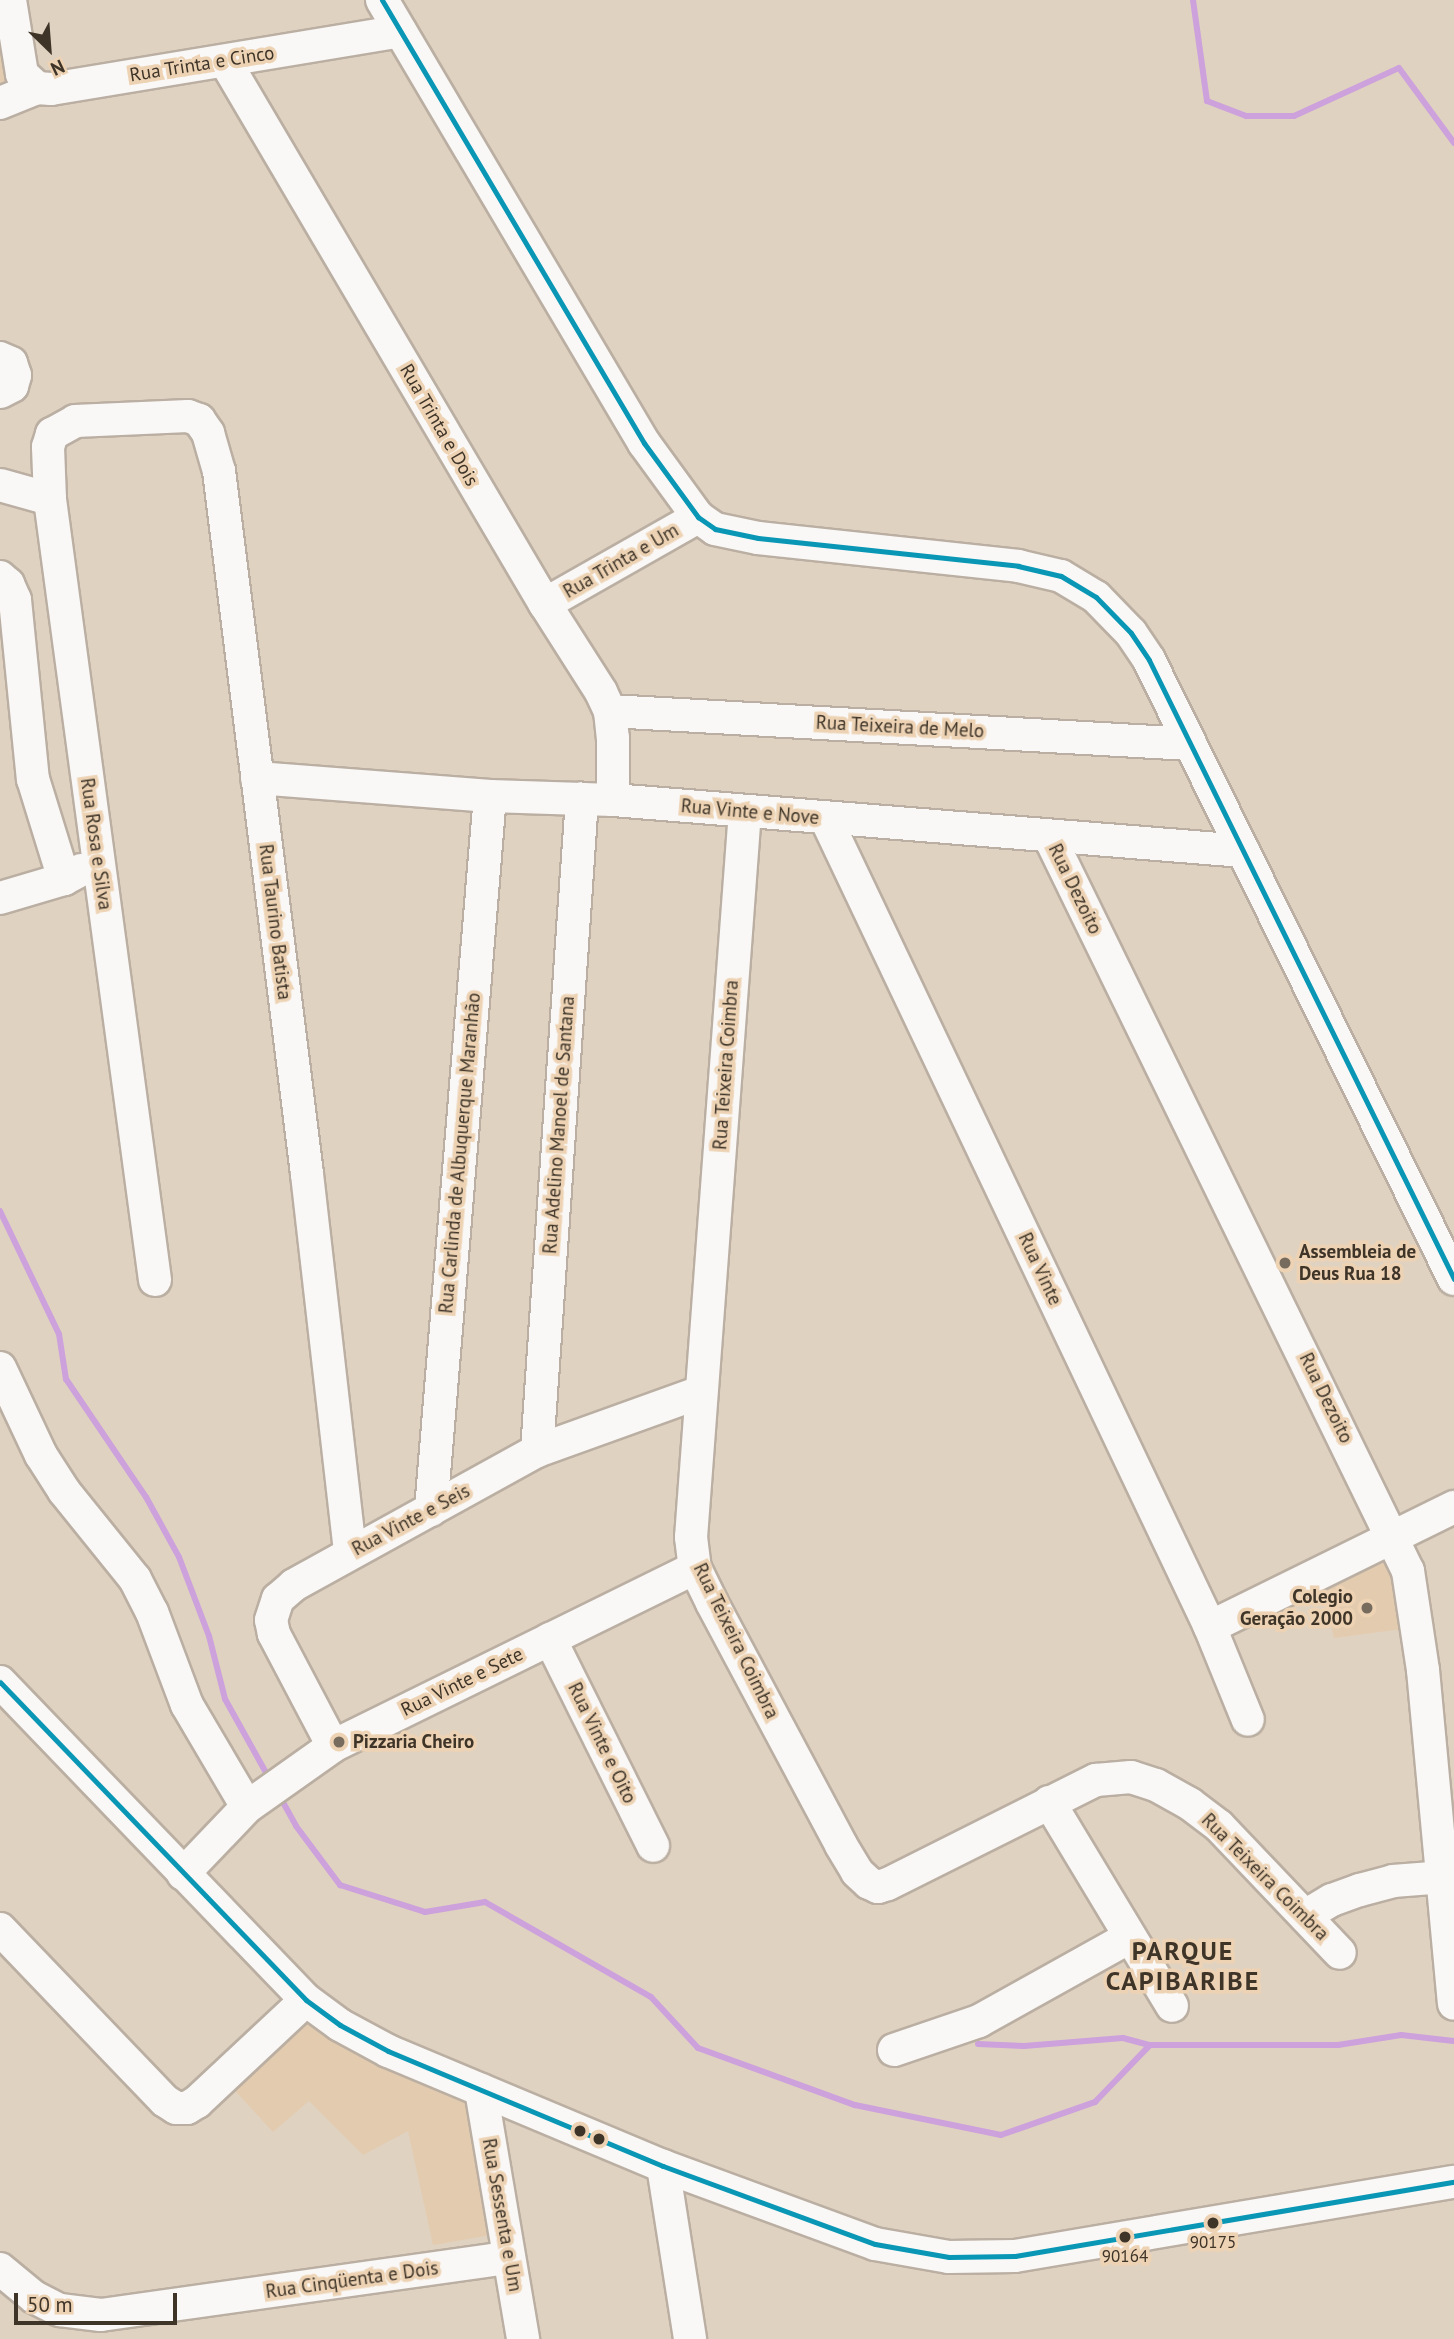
<!DOCTYPE html>
<meta charset="utf-8">
<style>
body{margin:0}
#map{position:relative;width:1454px;height:2339px;overflow:hidden;background:#e0d2c1;font-family:"PT Sans",sans-serif}
div>[style]{position:absolute}
.built>*{inset:0;background:#e3cbaf}
.stream>*{height:6px;margin:-3px;padding:0 3px;transform-origin:3px;border-radius:3px;background:#cca1dc}
.roads{filter:drop-shadow(2px 0 #baafa2) drop-shadow(-2px 0 #baafa2) drop-shadow(0 2px #baafa2) drop-shadow(0 -2px #baafa2)}
.minor>*{height:32px;margin:-16px;padding:0 16px;transform-origin:16px;border-radius:16px;background:#faf8f6}
.bus-1>*{height:5px;margin:-2.5px;padding:0 2.5px;transform-origin:2.5px;border-radius:2.5px;background:#0997b5}
.dots>*{width:19px;height:19px;translate:-50% -50%;box-sizing:border-box;border:4px solid #edd3b4;border-radius:50%}
span{translate:-50% -50%;white-space:nowrap;text-align:center;line-height:1.15;-webkit-text-stroke:7px #edd3b4;paint-order:stroke}
.bus-label{font-size:17px;color:#3e3428}
.street-label{font-size:19px;color:#3e3428}
.poi-label{font-size:19px;color:#3e3428;font-weight:700}
.left{translate:0 -50%;text-align:left}
.right{translate:-100% -50%;text-align:right}
.district-label{font-size:26px;color:#3e3428;font-weight:700;letter-spacing:2px}
.north{position:absolute;left:14px;top:14px;width:70px;height:70px;-webkit-text-stroke:5px #edd3b4;paint-order:stroke;rotate:155deg;font-size:19px;font-weight:700;line-height:28px;text-align:center;color:#3e3428}
.north::after{content:'';display:block;margin:auto;width:24px;height:32px;background:#3e3428;clip-path:polygon(50% 0,100% 100%,50% 72%,0 100%)}
.scale{position:absolute;left:14px;top:2293px;width:163px;height:32px;box-sizing:border-box;border:4px solid #3e3428;border-top:0;padding-left:9px;font-size:21px;line-height:24px;white-space:nowrap;color:#3e3428;-webkit-text-stroke:5px #edd3b4;paint-order:stroke}
</style>
<div id="map">
<div class="built">
<div style="clip-path:polygon(0 13px,10px 94px,0 98px)"></div>
<div style="clip-path:polygon(1398px 1561px,1410px 1628px,1334px 1638px,1322px 1588px,1360px 1568px)"></div>
<div style="clip-path:polygon(294px 2013px,472px 2097px,491px 2235px,433px 2245px,408px 2131px,363px 2155px,309px 2101px,273px 2132px,227px 2082px)"></div>
</div>
<div class="stream">
<div style="left:1193px;top:0;width:102px;rotate:82.1deg"></div>
<div style="left:1207px;top:101px;width:42px;rotate:21deg"></div>
<div style="left:1246px;top:116px;width:48px"></div>
<div style="left:1294px;top:116px;width:115px;rotate:-24.6deg"></div>
<div style="left:1399px;top:68px;width:93px;rotate:53.7deg"></div>
<div style="left:0;top:1211px;width:136px;rotate:64.4deg"></div>
<div style="left:59px;top:1334px;width:46px;rotate:81.2deg"></div>
<div style="left:66px;top:1379px;width:143px;rotate:55.9deg"></div>
<div style="left:146px;top:1497px;width:68px;rotate:61.2deg"></div>
<div style="left:179px;top:1557px;width:85px;rotate:69.2deg"></div>
<div style="left:209px;top:1636px;width:65px;rotate:75.7deg"></div>
<div style="left:225px;top:1699px;width:93px;rotate:60.9deg"></div>
<div style="left:279px;top:1795px;width:35px;rotate:61deg"></div>
<div style="left:296px;top:1826px;width:74px;rotate:53.3deg"></div>
<div style="left:340px;top:1885px;width:89px;rotate:17.6deg"></div>
<div style="left:425px;top:1912px;width:61px;rotate:-9.5deg"></div>
<div style="left:485px;top:1902px;width:191px;rotate:29.8deg"></div>
<div style="left:651px;top:1997px;width:69px;rotate:47.3deg"></div>
<div style="left:698px;top:2048px;width:167px;rotate:20deg"></div>
<div style="left:855px;top:2105px;width:149px;rotate:11.6deg"></div>
<div style="left:1001px;top:2135px;width:100px;rotate:-19.3deg"></div>
<div style="left:1095px;top:2102px;width:79px;rotate:-46deg"></div>
<div style="left:1150px;top:2045px;width:188px"></div>
<div style="left:1338px;top:2045px;width:64px;rotate:-9deg"></div>
<div style="left:1401px;top:2035px;width:53px;rotate:6.5deg"></div>
<div style="left:978px;top:2044px;width:46px;rotate:2.5deg"></div>
<div style="left:1024px;top:2046px;width:99px;rotate:-4.6deg"></div>
<div style="left:1123px;top:2038px;width:28px;rotate:15deg"></div>
</div>
<div class="roads">
<div class="minor">
<div style="left:10px;top:0;width:75px;rotate:80.8deg"></div>
<div style="left:22px;top:74px;width:21px;rotate:43deg"></div>
<div style="left:37px;top:88px;width:14px;rotate:4deg"></div>
<div style="left:51px;top:89px;width:354px;rotate:-9.4deg"></div>
<div style="left:382px;top:0;width:515px;rotate:59.4deg"></div>
<div style="left:644px;top:443px;width:92px;rotate:53.9deg"></div>
<div style="left:698px;top:517px;width:21px;rotate:35deg"></div>
<div style="left:715px;top:529px;width:44px;rotate:11.8deg"></div>
<div style="left:758px;top:538px;width:262px;rotate:6.1deg"></div>
<div style="left:1018px;top:566px;width:44px;rotate:13.1deg"></div>
<div style="left:1061px;top:576px;width:41px;rotate:31deg"></div>
<div style="left:1096px;top:597px;width:50px;rotate:45.8deg"></div>
<div style="left:1131px;top:633px;width:32px;rotate:56deg"></div>
<div style="left:1149px;top:660px;width:690px;rotate:63.77deg"></div>
<div style="left:225px;top:61px;width:630px;rotate:59.49deg"></div>
<div style="left:545px;top:604px;width:104px;rotate:57.5deg"></div>
<div style="left:601px;top:692px;width:21px;rotate:65deg"></div>
<div style="left:610px;top:711px;width:27px;rotate:84deg"></div>
<div style="left:613px;top:738px;width:62px;rotate:90deg"></div>
<div style="left:0;top:103px;width:40px;rotate:-22deg"></div>
<div style="left:0;top:358px;width:12px;rotate:24deg"></div>
<div style="left:11px;top:363px;width:13px;rotate:72deg"></div>
<div style="left:15px;top:375px;width:11px;rotate:105deg"></div>
<div style="left:12px;top:386px;width:13px;rotate:153deg"></div>
<div style="left:0;top:485px;width:52px;rotate:15.6deg"></div>
<div style="left:0;top:577px;width:11px;rotate:41deg"></div>
<div style="left:8px;top:584px;width:17px;rotate:66deg"></div>
<div style="left:15px;top:600px;width:180px;rotate:84.3deg"></div>
<div style="left:33px;top:779px;width:105px;rotate:72.8deg"></div>
<div style="left:545px;top:604px;width:176px;rotate:-29.6deg"></div>
<div style="left:610px;top:711px;width:581px;rotate:3.26deg"></div>
<div style="left:257px;top:778px;width:234px;rotate:4.4deg"></div>
<div style="left:490px;top:796px;width:123px;rotate:1.9deg"></div>
<div style="left:613px;top:800px;width:632px;rotate:4.63deg"></div>
<div style="left:745px;top:811px;width:728px;rotate:94.25deg"></div>
<div style="left:691px;top:1537px;width:31px;rotate:83deg"></div>
<div style="left:695px;top:1568px;width:39px;rotate:64deg"></div>
<div style="left:712px;top:1603px;width:274px;rotate:61.9deg"></div>
<div style="left:841px;top:1845px;width:31px;rotate:59deg"></div>
<div style="left:857px;top:1872px;width:16px;rotate:43deg"></div>
<div style="left:869px;top:1883px;width:10px;rotate:24deg"></div>
<div style="left:878px;top:1887px;width:10px;rotate:-17deg"></div>
<div style="left:888px;top:1884px;width:233px;rotate:-26.6deg"></div>
<div style="left:1096px;top:1780px;width:35px;rotate:-5deg"></div>
<div style="left:1131px;top:1777px;width:26px;rotate:18deg"></div>
<div style="left:1156px;top:1785px;width:39px;rotate:29deg"></div>
<div style="left:1190px;top:1804px;width:36px;rotate:37deg"></div>
<div style="left:1219px;top:1826px;width:175px;rotate:46.4deg"></div>
<div style="left:826px;top:819px;width:895px;rotate:64.58deg"></div>
<div style="left:1210px;top:1627px;width:100px;rotate:67.8deg"></div>
<div style="left:1049px;top:836px;width:818px;rotate:63.97deg"></div>
<div style="left:1408px;top:1571px;width:100px;rotate:81.4deg"></div>
<div style="left:1423px;top:1670px;width:335px;rotate:84.7deg"></div>
<div style="left:0;top:898px;width:67px;rotate:-16.5deg"></div>
<div style="left:64px;top:879px;width:19px;rotate:-28deg"></div>
<div style="left:155px;top:1280px;width:788px;rotate:-97.66deg"></div>
<div style="left:50px;top:499px;width:52px;rotate:-92.2deg"></div>
<div style="left:48px;top:447px;width:14px;rotate:-73deg"></div>
<div style="left:52px;top:434px;width:26px;rotate:-29deg"></div>
<div style="left:75px;top:421px;width:113px;rotate:-2.5deg"></div>
<div style="left:188px;top:416px;width:12px;rotate:20deg"></div>
<div style="left:199px;top:420px;width:16px;rotate:55deg"></div>
<div style="left:208px;top:433px;width:40px;rotate:74deg"></div>
<div style="left:219px;top:471px;width:708px;rotate:82.86deg"></div>
<div style="left:307px;top:1174px;width:381px;rotate:83.5deg"></div>
<div style="left:0;top:1368px;width:96px;rotate:64.8deg"></div>
<div style="left:41px;top:1455px;width:43px;rotate:57.4deg"></div>
<div style="left:64px;top:1491px;width:113px;rotate:51.1deg"></div>
<div style="left:135px;top:1579px;width:37px;rotate:63deg"></div>
<div style="left:152px;top:1612px;width:99px;rotate:69.4deg"></div>
<div style="left:187px;top:1705px;width:118px;rotate:59.5deg"></div>
<div style="left:537px;top:1451px;width:654px;rotate:-86.05deg"></div>
<div style="left:431px;top:1510px;width:716px;rotate:-85.28deg"></div>
<div style="left:1210px;top:1627px;width:272px;rotate:-26.2deg"></div>
<div style="left:550px;top:1639px;width:231px;rotate:63.5deg"></div>
<div style="left:0;top:1682px;width:441px;rotate:46.1deg"></div>
<div style="left:306px;top:2000px;width:42px;rotate:36.3deg"></div>
<div style="left:340px;top:2025px;width:55px;rotate:28.4deg"></div>
<div style="left:388px;top:2051px;width:298px;rotate:22.7deg"></div>
<div style="left:663px;top:2166px;width:226px;rotate:20.2deg"></div>
<div style="left:875px;top:2244px;width:75px;rotate:10deg"></div>
<div style="left:949px;top:2257px;width:66px;rotate:-0.9deg"></div>
<div style="left:1015px;top:2256px;width:445px;rotate:-9.6deg"></div>
<div style="left:333px;top:1746px;width:127px;rotate:-117.8deg"></div>
<div style="left:274px;top:1634px;width:14px;rotate:-102deg"></div>
<div style="left:271px;top:1620px;width:22px;rotate:-72deg"></div>
<div style="left:278px;top:1599px;width:21px;rotate:-41deg"></div>
<div style="left:294px;top:1585px;width:277px;rotate:-28.9deg"></div>
<div style="left:537px;top:1451px;width:174px;rotate:-19.8deg"></div>
<div style="left:1049px;top:1802px;width:238px;rotate:58.9deg"></div>
<div style="left:183px;top:1874px;width:93px;rotate:-46.3deg"></div>
<div style="left:247px;top:1807px;width:105px;rotate:-35.3deg"></div>
<div style="left:333px;top:1746px;width:403px;rotate:-26.2deg"></div>
<div style="left:1305px;top:1916px;width:31px;rotate:-31deg"></div>
<div style="left:1332px;top:1900px;width:30px;rotate:-20deg"></div>
<div style="left:1360px;top:1890px;width:34px;rotate:-15deg"></div>
<div style="left:1393px;top:1881px;width:52px;rotate:-4.4deg"></div>
<div style="left:0;top:1929px;width:238px;rotate:46.2deg"></div>
<div style="left:165px;top:2101px;width:13px;rotate:32deg"></div>
<div style="left:176px;top:2108px;width:11px"></div>
<div style="left:187px;top:2108px;width:12px;rotate:-31deg"></div>
<div style="left:197px;top:2102px;width:149px;rotate:-43.1deg"></div>
<div style="left:894px;top:2050px;width:90px;rotate:-18.8deg"></div>
<div style="left:979px;top:2021px;width:171px;rotate:-29.1deg"></div>
<div style="left:481px;top:2090px;width:253px;rotate:80.4deg"></div>
<div style="left:663px;top:2166px;width:175px;rotate:81.1deg"></div>
<div style="left:0;top:2269px;width:44px;rotate:39.5deg"></div>
<div style="left:34px;top:2297px;width:29px;rotate:27deg"></div>
<div style="left:60px;top:2310px;width:41px;rotate:7deg"></div>
<div style="left:101px;top:2315px;width:412px;rotate:-8deg"></div>
</div>
</div>
<div class="bus-1">
<div style="left:382px;top:0;width:515px;rotate:59.4deg"></div>
<div style="left:644px;top:443px;width:92px;rotate:53.9deg"></div>
<div style="left:698px;top:517px;width:21px;rotate:35deg"></div>
<div style="left:715px;top:529px;width:44px;rotate:11.8deg"></div>
<div style="left:758px;top:538px;width:262px;rotate:6.1deg"></div>
<div style="left:1018px;top:566px;width:44px;rotate:13.1deg"></div>
<div style="left:1061px;top:576px;width:41px;rotate:31deg"></div>
<div style="left:1096px;top:597px;width:50px;rotate:45.8deg"></div>
<div style="left:1131px;top:633px;width:32px;rotate:56deg"></div>
<div style="left:1149px;top:660px;width:690px;rotate:63.77deg"></div>
<div style="left:0;top:1682px;width:441px;rotate:46.1deg"></div>
<div style="left:306px;top:2000px;width:42px;rotate:36.3deg"></div>
<div style="left:340px;top:2025px;width:55px;rotate:28.4deg"></div>
<div style="left:388px;top:2051px;width:298px;rotate:22.7deg"></div>
<div style="left:663px;top:2166px;width:226px;rotate:20.2deg"></div>
<div style="left:875px;top:2244px;width:75px;rotate:10deg"></div>
<div style="left:949px;top:2257px;width:66px;rotate:-0.9deg"></div>
<div style="left:1015px;top:2256px;width:445px;rotate:-9.6deg"></div>
</div>
<div class="dots">
<div style="left:1285px;top:1263px;background:#776b5e"></div>
<div style="left:1367px;top:1608px;background:#776b5e"></div>
<div style="left:339px;top:1742px;background:#776b5e"></div>
<div style="left:580px;top:2131px;background:#3e3428"></div>
<div style="left:599px;top:2139px;background:#3e3428"></div>
<div style="left:1213px;top:2223px;background:#3e3428"></div>
<div style="left:1125px;top:2237px;background:#3e3428"></div>
</div>
<div class="bus-label">
<span style="left:1213px;top:2243px">90175</span>
<span style="left:1125px;top:2257px">90164</span>
</div>
<div class="street-label">
<span style="left:202px;top:64px;rotate:-9deg">Rua Trinta e Cinco</span>
<span style="left:439px;top:425px;rotate:60deg">Rua Trinta e Dois</span>
<span style="left:621px;top:561px;rotate:-30deg">Rua Trinta e Um</span>
<span style="left:900px;top:727px;rotate:3deg">Rua Teixeira de Melo</span>
<span style="left:750px;top:812px;rotate:5deg">Rua Vinte e Nove</span>
<span style="left:96px;top:844px;rotate:82deg">Rua Rosa e Silva</span>
<span style="left:1075px;top:889px;rotate:64deg">Rua Dezoito</span>
<span style="left:275px;top:922px;rotate:83deg">Rua Taurino Batista</span>
<span style="left:726px;top:1065px;rotate:-86deg">Rua Teixeira Coimbra</span>
<span style="left:559px;top:1125px;rotate:-86deg">Rua Adelino Manoel de Santana</span>
<span style="left:460px;top:1153px;rotate:-85deg">Rua Carlinda de Albuquerque Maranhão</span>
<span style="left:1040px;top:1269px;rotate:65deg">Rua Vinte</span>
<span style="left:1326px;top:1398px;rotate:64deg">Rua Dezoito</span>
<span style="left:411px;top:1520px;rotate:-28deg">Rua Vinte e Seis</span>
<span style="left:736px;top:1641px;rotate:64deg">Rua Teixeira Coimbra</span>
<span style="left:462px;top:1682px;rotate:-26deg">Rua Vinte e Sete</span>
<span style="left:602px;top:1743px;rotate:64deg">Rua Vinte e Oito</span>
<span style="left:1265px;top:1877px;rotate:45deg">Rua Teixeira Coimbra</span>
<span style="left:502px;top:2215px;rotate:80deg">Rua Sessenta e Um</span>
<span style="left:352px;top:2280px;rotate:-8deg">Rua Cinqüenta e Dois</span>
</div>
<div class="poi-label">
<span class="left" style="left:1299px;top:1263px">Assembleia de<br>Deus Rua 18</span>
<span class="right" style="left:1353px;top:1608px">Colegio<br>Geração 2000</span>
<span class="left" style="left:353px;top:1742px">Pizzaria Cheiro</span>
</div>
<div class="district-label">
<span style="left:1183px;top:1966px">PARQUE<br>CAPIBARIBE</span>
</div>
<div class="north">N</div>
<div class="scale">50 m</div>
</div>
